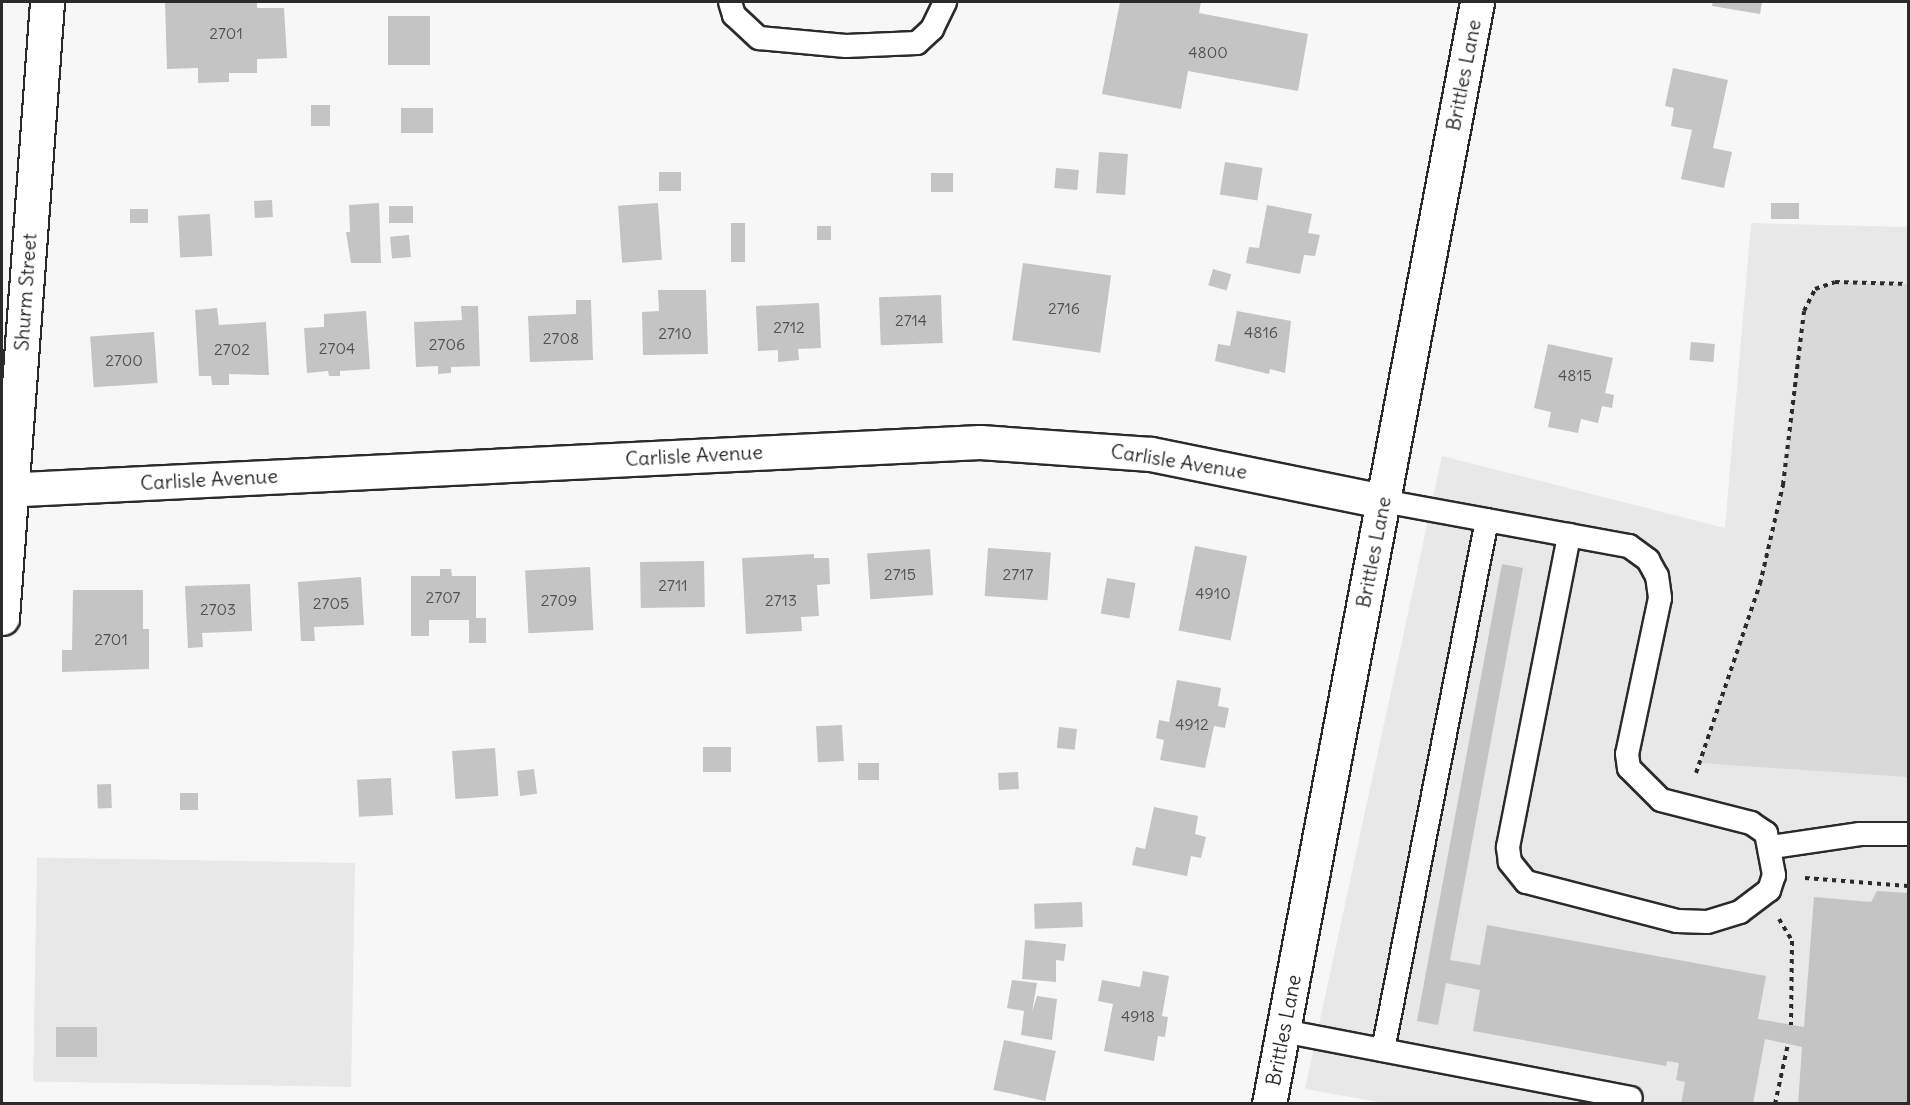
<!DOCTYPE html>
<style>
body{margin:0}
#map{position:relative;width:1910px;height:1105px;overflow:hidden;background:#f7f7f7;font-family:Delius,sans-serif}
div>[style]{position:absolute}
.built>*{inset:0;background:#e8e8e8;transform-origin:0 0}
.green>*{inset:0;background:#d9d9d9}
.building>*{inset:0;background:#c4c4c4;transform-origin:0 0}
.path>*{height:4px;margin-top:-2px;transform-origin:0;background:repeating-linear-gradient(90deg,#2b2b2b 0 4.5px,transparent 0 9px)}
.roads{filter:drop-shadow(2px 0 #2b2b2b) drop-shadow(-2px 0 #2b2b2b) drop-shadow(0 2px #2b2b2b) drop-shadow(0 -2px #2b2b2b)}
.service>*{height:22px;margin:-11px;padding:0 11px;transform-origin:11px;border-radius:11px;background:#fff}
.minor>*{height:33px;margin:-16.5px;padding:0 16.5px;transform-origin:16.5px;border-radius:16.5px;background:#fff}
.tertiary>*{height:33px;margin:-16.5px;padding:0 16.5px;transform-origin:16.5px;border-radius:16.5px;background:#fff}
.secondary>*{height:33px;margin:-16.5px;padding:0 16.5px;transform-origin:16.5px;border-radius:16.5px;background:#fff}
span{translate:-50% -50%;white-space:nowrap;text-align:center;line-height:1.15;-webkit-text-stroke:4.5px #fff;paint-order:stroke}
.number-label{font-size:16px;color:#515151}
.number-label span{-webkit-text-stroke-width:0}
.street-label{font-size:20px;color:#2b2b2b}
.frame{position:absolute;inset:0;border:3px solid #2b2b2b;pointer-events:none}
</style>
<div id="map">
<div class="built">
<div style="clip-path:polygon(1751px 223px,1908px 227px,1908px 1103px,1390px 1104px,1305px 1089px,1442px 456px,1725px 528px)"></div>
<div style="left:355px;top:863px;width:224px;height:318px;rotate:91deg"></div>
</div>
<div class="green">
<div style="clip-path:polygon(1835px 282px,1908px 284px,1908px 777px,1700px 763px,1760px 584px,1783px 485px,1804px 311px,1815px 289px)"></div>
</div>
<div class="building">
<div style="clip-path:polygon(257px 2px,257px 8px,284px 8px,287px 58px,257px 59px,257px 73px,229px 73px,229px 82px,198px 83px,198px 68px,167px 69px,165px 3px)"></div>
<div style="clip-path:polygon(1120px 2px,1201px 2px,1199px 13px,1308px 34px,1298px 91px,1188px 71px,1181px 109px,1102px 94px)"></div>
<div style="clip-path:polygon(1713px 2px,1762px 2px,1760px 14px,1712px 6px)"></div>
<div style="left:388px;top:16px;width:42px;height:49px"></div>
<div style="clip-path:polygon(1673px 68px,1728px 80px,1713px 148px,1732px 152px,1724px 188px,1681px 179px,1692px 130px,1671px 126px,1674px 108px,1665px 106px)"></div>
<div style="left:311px;top:105px;width:19px;height:21px"></div>
<div style="left:401px;top:108px;width:32px;height:25px"></div>
<div style="left:1099px;top:152px;width:29px;height:41px;rotate:4deg"></div>
<div style="left:1225px;top:162px;width:38px;height:33px;rotate:9deg"></div>
<div style="left:1056px;top:168px;width:23px;height:20px;rotate:5deg"></div>
<div style="left:659px;top:172px;width:22px;height:19px"></div>
<div style="left:953px;top:173px;width:19px;height:22px;rotate:90deg"></div>
<div style="left:272px;top:200px;width:17px;height:18px;rotate:87deg"></div>
<div style="clip-path:polygon(379px 203px,381px 263px,351px 263px,346px 232px,350px 232px,349px 205px)"></div>
<div style="left:658px;top:203px;width:57px;height:40px;rotate:86deg"></div>
<div style="left:1771px;top:203px;width:28px;height:16px"></div>
<div style="clip-path:polygon(1267px 205px,1312px 214px,1308px 233px,1320px 235px,1315px 256px,1304px 255px,1300px 274px,1246px 263px,1249px 247px,1259px 248px)"></div>
<div style="left:389px;top:206px;width:24px;height:17px"></div>
<div style="left:130px;top:209px;width:18px;height:14px"></div>
<div style="left:210px;top:214px;width:42px;height:32px;rotate:87deg"></div>
<div style="left:731px;top:223px;width:14px;height:39px"></div>
<div style="left:817px;top:226px;width:14px;height:14px"></div>
<div style="left:409px;top:235px;width:22px;height:19px;rotate:85deg"></div>
<div style="left:1023px;top:263px;width:89px;height:78px;rotate:8deg"></div>
<div style="left:1213px;top:269px;width:19px;height:17px;rotate:16deg"></div>
<div style="clip-path:polygon(658px 290px,706px 290px,708px 354px,643px 355px,642px 312px,659px 311px)"></div>
<div style="left:941px;top:295px;width:48px;height:62px;rotate:88deg"></div>
<div style="clip-path:polygon(576px 300px,591px 300px,593px 360px,530px 362px,528px 316px,576px 314px)"></div>
<div style="clip-path:polygon(819px 303px,821px 348px,798px 349px,799px 360px,778px 362px,778px 350px,758px 351px,756px 306px)"></div>
<div style="clip-path:polygon(461px 306px,478px 306px,480px 366px,451px 367px,451px 373px,438px 374px,438px 366px,416px 367px,414px 322px,462px 320px)"></div>
<div style="clip-path:polygon(217px 308px,219px 325px,266px 322px,269px 375px,229px 374px,229px 385px,212px 385px,211px 376px,199px 376px,195px 310px)"></div>
<div style="clip-path:polygon(366px 311px,370px 369px,340px 371px,340px 376px,329px 376px,328px 371px,307px 373px,304px 328px,324px 327px,324px 314px)"></div>
<div style="clip-path:polygon(1237px 311px,1291px 321px,1285px 373px,1270px 369px,1269px 374px,1215px 361px,1218px 344px,1230px 346px)"></div>
<div style="left:154px;top:332px;width:51px;height:64px;rotate:86deg"></div>
<div style="left:1691px;top:342px;width:24px;height:18px;rotate:5deg"></div>
<div style="clip-path:polygon(1548px 344px,1613px 358px,1605px 393px,1614px 395px,1612px 408px,1602px 406px,1598px 423px,1581px 419px,1578px 433px,1548px 427px,1551px 412px,1534px 408px)"></div>
<div style="left:1195px;top:546px;width:53px;height:86px;rotate:11deg"></div>
<div style="left:988px;top:548px;width:63px;height:48px;rotate:4deg"></div>
<div style="left:930px;top:549px;width:46px;height:63px;rotate:86deg"></div>
<div style="clip-path:polygon(814px 554px,814px 558px,829px 558px,830px 584px,817px 585px,819px 616px,801px 617px,802px 631px,746px 634px,742px 558px)"></div>
<div style="left:704px;top:561px;width:46px;height:64px;rotate:89deg"></div>
<div style="clip-path:polygon(1502px 564px,1523px 568px,1450px 960px,1480px 965px,1487px 925px,1766px 976px,1758px 1019px,1804px 1027px,1814px 897px,1871px 902px,1877px 891px,1908px 893px,1908px 1104px,1798px 1104px,1802px 1047px,1765px 1039px,1753px 1104px,1681px 1104px,1685px 1082px,1676px 1080px,1679px 1063px,1667px 1061px,1666px 1066px,1473px 1031px,1480px 990px,1446px 983px,1438px 1025px,1417px 1021px)"></div>
<div style="left:590px;top:567px;width:63px;height:65px;rotate:87deg"></div>
<div style="clip-path:polygon(440px 569px,451px 569px,452px 576px,476px 576px,476px 618px,486px 618px,486px 643px,469px 643px,469px 620px,429px 620px,429px 636px,411px 636px,411px 576px,440px 576px)"></div>
<div style="clip-path:polygon(361px 577px,364px 625px,314px 627px,315px 641px,301px 641px,298px 582px)"></div>
<div style="left:1107px;top:578px;width:29px;height:36px;rotate:10deg"></div>
<div style="clip-path:polygon(250px 584px,252px 631px,202px 633px,203px 647px,188px 648px,185px 586px)"></div>
<div style="clip-path:polygon(73px 590px,143px 590px,143px 629px,149px 629px,149px 669px,62px 672px,62px 650px,72px 650px)"></div>
<div style="clip-path:polygon(1177px 680px,1221px 688px,1218px 706px,1229px 708px,1225px 728px,1214px 726px,1205px 768px,1160px 760px,1164px 740px,1156px 738px,1159px 720px,1169px 722px)"></div>
<div style="left:842px;top:725px;width:36px;height:26px;rotate:87deg"></div>
<div style="left:1059px;top:727px;width:18px;height:21px;rotate:6deg"></div>
<div style="left:703px;top:747px;width:28px;height:25px"></div>
<div style="left:495px;top:748px;width:48px;height:43px;rotate:86deg"></div>
<div style="left:858px;top:763px;width:21px;height:17px"></div>
<div style="left:534px;top:769px;width:25px;height:17px;rotate:83deg"></div>
<div style="left:1018px;top:772px;width:17px;height:20px;rotate:87deg"></div>
<div style="left:391px;top:778px;width:37px;height:34px;rotate:87deg"></div>
<div style="left:111px;top:784px;width:24px;height:14px;rotate:88deg"></div>
<div style="left:180px;top:793px;width:18px;height:17px"></div>
<div style="clip-path:polygon(1154px 807px,1198px 816px,1195px 834px,1206px 837px,1201px 858px,1191px 856px,1187px 876px,1132px 865px,1136px 847px,1145px 849px)"></div>
<div style="left:1082px;top:902px;width:25px;height:48px;rotate:88deg"></div>
<div style="clip-path:polygon(1025px 940px,1066px 944px,1064px 961px,1056px 960px,1056px 982px,1022px 979px)"></div>
<div style="clip-path:polygon(1143px 971px,1169px 976px,1162px 1016px,1168px 1017px,1165px 1037px,1158px 1036px,1154px 1061px,1104px 1051px,1113px 1004px,1098px 1001px,1102px 980px,1140px 987px)"></div>
<div style="clip-path:polygon(1012px 980px,1037px 983px,1032px 1012px,1037px 996px,1057px 999px,1052px 1040px,1021px 1035px,1024px 1011px,1007px 1008px)"></div>
<div style="left:56px;top:1027px;width:41px;height:30px"></div>
<div style="left:1004px;top:1040px;width:53px;height:51px;rotate:12deg"></div>
</div>
<div class="path">
<div style="left:1696px;top:773px;width:200px;rotate:-71.3deg"></div>
<div style="left:1760px;top:584px;width:102px;rotate:-76.9deg"></div>
<div style="left:1783px;top:485px;width:175px;rotate:-83.1deg"></div>
<div style="left:1804px;top:311px;width:25px;rotate:-63deg"></div>
<div style="left:1815px;top:289px;width:21px;rotate:-19deg"></div>
<div style="left:1835px;top:282px;width:73px;rotate:1.6deg"></div>
<div style="left:1805px;top:878px;width:103px;rotate:4.4deg"></div>
<div style="left:1779px;top:919px;width:26px;rotate:59deg"></div>
<div style="left:1792px;top:941px;width:84px;rotate:90.7deg"></div>
<div style="left:1775px;top:1104px;width:61px;rotate:-77.8deg"></div>
</div>
<div class="roads">
<div class="service">
<div style="left:730px;top:2px;width:14px;rotate:73deg"></div>
<div style="left:734px;top:15px;width:34px;rotate:43deg"></div>
<div style="left:759px;top:38px;width:87px;rotate:5.3deg"></div>
<div style="left:846px;top:46px;width:71px;rotate:-2.4deg"></div>
<div style="left:917px;top:43px;width:21px;rotate:-43deg"></div>
<div style="left:932px;top:29px;width:30px;rotate:-64deg"></div>
<div style="left:1383px;top:501px;width:250px;rotate:10.4deg"></div>
<div style="left:1629px;top:546px;width:24px;rotate:36deg"></div>
<div style="left:1648px;top:560px;width:18px;rotate:61deg"></div>
<div style="left:1657px;top:576px;width:22px;rotate:82deg"></div>
<div style="left:1660px;top:598px;width:159px;rotate:101.9deg"></div>
<div style="left:1627px;top:754px;width:14px;rotate:82deg"></div>
<div style="left:1629px;top:768px;width:45px;rotate:45deg"></div>
<div style="left:1661px;top:800px;width:93px;rotate:14.3deg"></div>
<div style="left:1751px;top:823px;width:18px;rotate:34deg"></div>
<div style="left:1766px;top:833px;width:43px;rotate:79.2deg"></div>
<div style="left:1774px;top:875px;width:16px;rotate:108deg"></div>
<div style="left:1769px;top:890px;width:36px;rotate:143deg"></div>
<div style="left:1740px;top:912px;width:34px;rotate:163deg"></div>
<div style="left:1707px;top:922px;width:30px;rotate:-178deg"></div>
<div style="left:1677px;top:921px;width:156px;rotate:-165.5deg"></div>
<div style="left:1526px;top:882px;width:26px;rotate:-129deg"></div>
<div style="left:1510px;top:862px;width:15px;rotate:-98deg"></div>
<div style="left:1508px;top:847px;width:318px;rotate:-78.9deg"></div>
<div style="left:1772px;top:847px;width:89px;rotate:-8.4deg"></div>
<div style="left:1860px;top:834px;width:48px"></div>
<div style="left:1283px;top:1031px;width:354px;rotate:10.9deg"></div>
<div style="left:1383px;top:1050px;width:540px;rotate:-78.9deg"></div>
</div>
<div class="minor">
<div style="left:2px;top:618px;width:618px;rotate:-85.82deg"></div>
</div>
<div class="tertiary">
<div style="left:2px;top:490px;width:979px;rotate:-2.81deg"></div>
<div style="left:980px;top:442px;width:171px;rotate:4deg"></div>
<div style="left:1151px;top:454px;width:237px;rotate:11.5deg"></div>
</div>
<div class="secondary">
<div style="left:1269px;top:1104px;width:1121px;rotate:-79.31deg"></div>
</div>
</div>
<div class="number-label">
<span style="left:226px;top:33px">2701</span>
<span style="left:1208px;top:52px">4800</span>
<span style="left:1064px;top:308px">2716</span>
<span style="left:911px;top:320px">2714</span>
<span style="left:789px;top:327px">2712</span>
<span style="left:1261px;top:332px">4816</span>
<span style="left:675px;top:333px">2710</span>
<span style="left:561px;top:338px">2708</span>
<span style="left:447px;top:344px">2706</span>
<span style="left:337px;top:348px">2704</span>
<span style="left:232px;top:349px">2702</span>
<span style="left:124px;top:360px">2700</span>
<span style="left:1575px;top:375px">4815</span>
<span style="left:900px;top:574px">2715</span>
<span style="left:1018px;top:574px">2717</span>
<span style="left:673px;top:585px">2711</span>
<span style="left:1213px;top:593px">4910</span>
<span style="left:443px;top:597px">2707</span>
<span style="left:559px;top:600px">2709</span>
<span style="left:781px;top:600px">2713</span>
<span style="left:331px;top:603px">2705</span>
<span style="left:218px;top:609px">2703</span>
<span style="left:111px;top:639px">2701</span>
<span style="left:1192px;top:724px">4912</span>
<span style="left:1138px;top:1016px">4918</span>
</div>
<div class="street-label">
<span style="left:1463px;top:75px;rotate:-79deg">Brittles Lane</span>
<span style="left:25px;top:292px;rotate:-86deg">Shurm Street</span>
<span style="left:694px;top:455px;rotate:-3deg">Carlisle Avenue</span>
<span style="left:1179px;top:461px;rotate:9deg">Carlisle Avenue</span>
<span style="left:209px;top:479px;rotate:-3deg">Carlisle Avenue</span>
<span style="left:1373px;top:552px;rotate:-79deg">Brittles Lane</span>
<span style="left:1283px;top:1030px;rotate:-79deg">Brittles Lane</span>
</div>
<div class="frame"></div>
</div>
